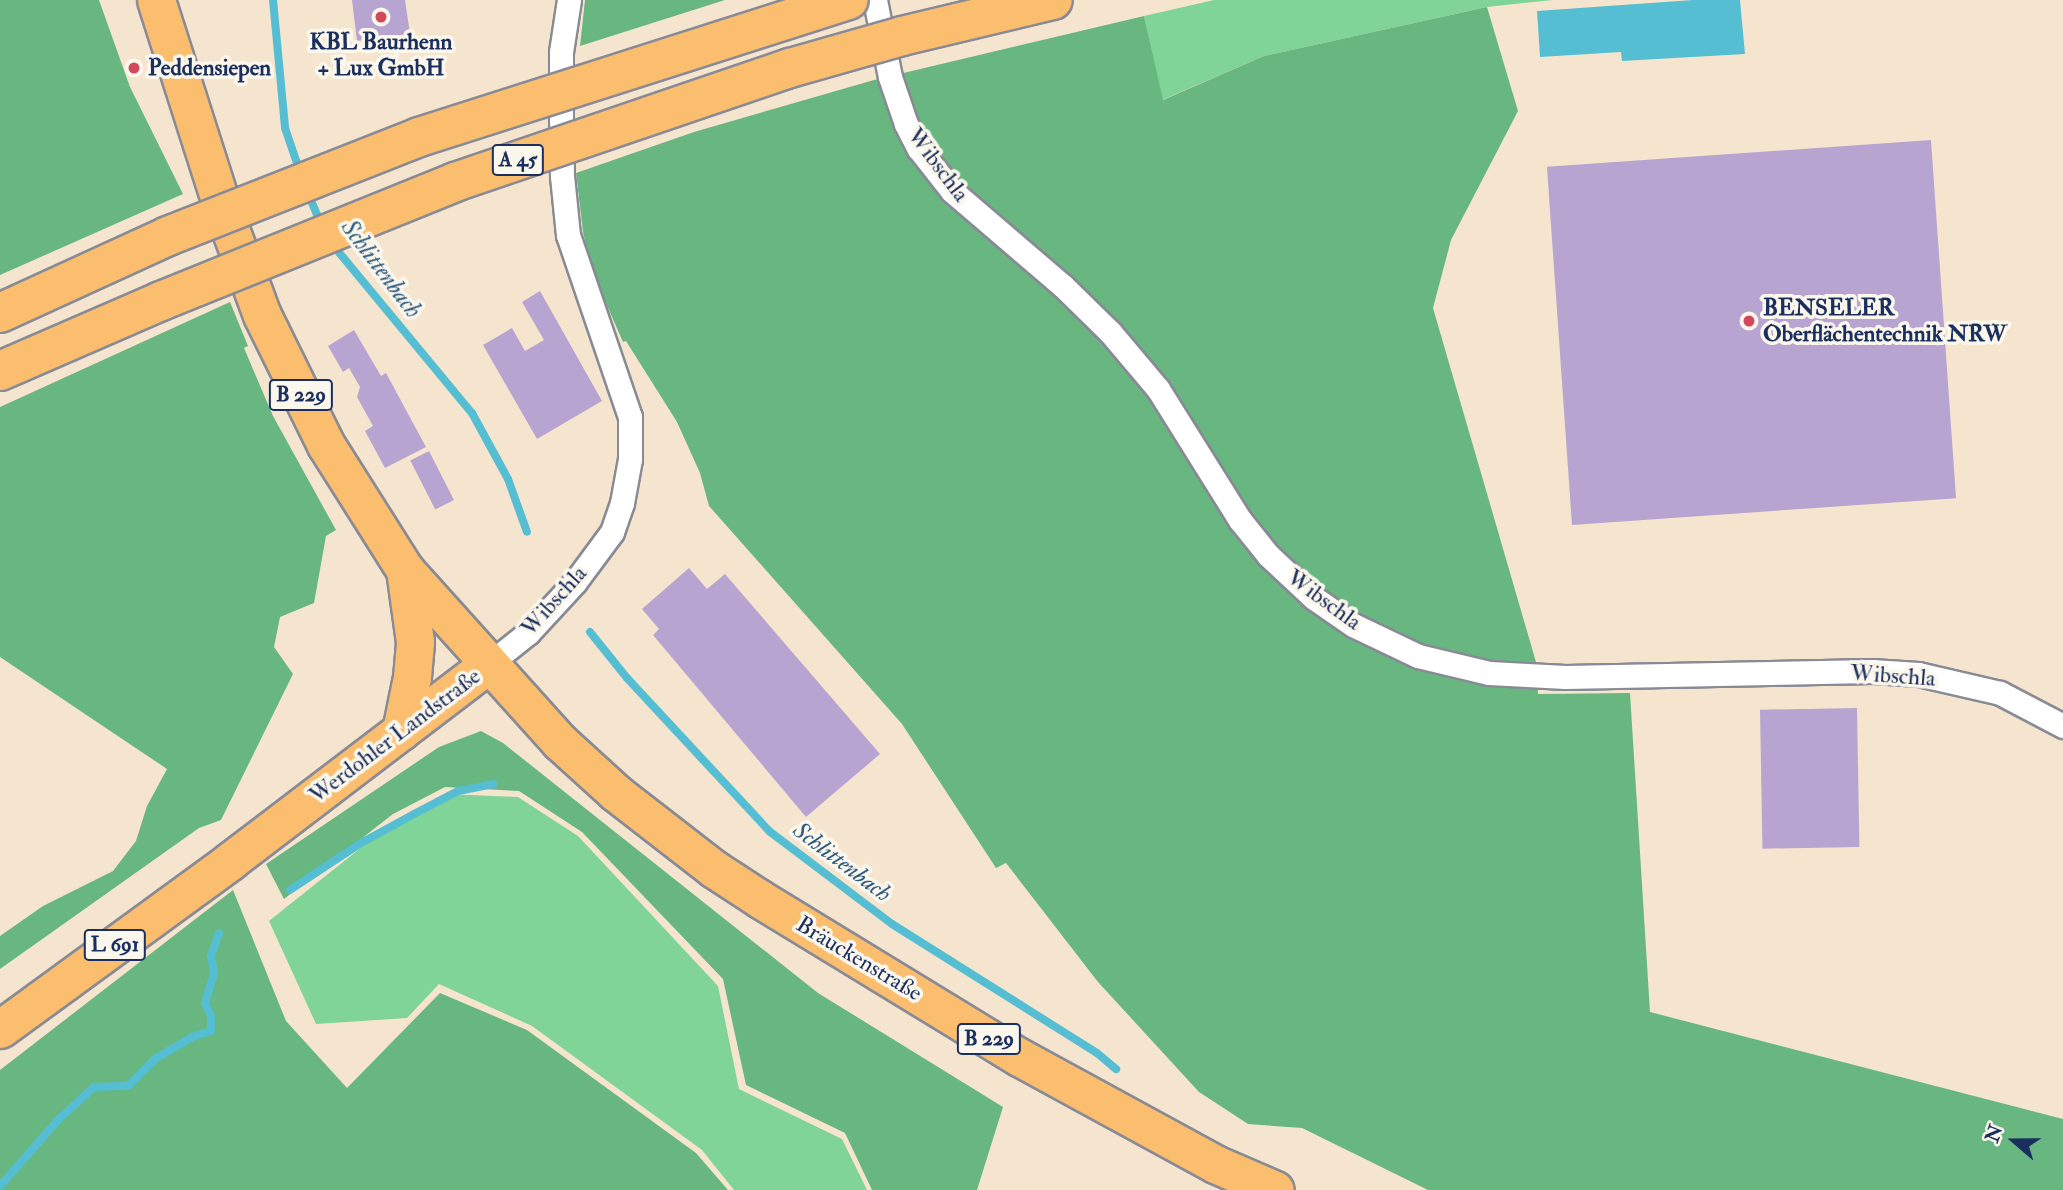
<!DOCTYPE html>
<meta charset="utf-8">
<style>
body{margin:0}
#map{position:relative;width:2063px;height:1190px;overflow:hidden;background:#f6e5ce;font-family:"IM FELL Double Pica",serif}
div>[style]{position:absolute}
.green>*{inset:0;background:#81d497}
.forest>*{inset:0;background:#68b680}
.water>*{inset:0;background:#56bed3}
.stream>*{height:8px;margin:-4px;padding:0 4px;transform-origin:4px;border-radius:4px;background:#56bed3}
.building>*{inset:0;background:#b7a4d1;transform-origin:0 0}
.roads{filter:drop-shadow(2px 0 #888a96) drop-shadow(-2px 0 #888a96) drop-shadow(0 2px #888a96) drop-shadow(0 -2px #888a96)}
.street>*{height:23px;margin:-11.5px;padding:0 11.5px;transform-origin:11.5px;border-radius:11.5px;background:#fff}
.primary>*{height:37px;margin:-18.5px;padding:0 18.5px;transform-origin:18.5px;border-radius:18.5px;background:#fbbd6e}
.bridges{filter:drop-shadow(2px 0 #888a96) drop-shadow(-2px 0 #888a96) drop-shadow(0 2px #888a96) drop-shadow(0 -2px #888a96)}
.highway-bridge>*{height:38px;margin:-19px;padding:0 19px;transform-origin:19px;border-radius:19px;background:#fbbd6e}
.dots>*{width:19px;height:19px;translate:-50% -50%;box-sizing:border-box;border:4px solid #fbf7ec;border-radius:50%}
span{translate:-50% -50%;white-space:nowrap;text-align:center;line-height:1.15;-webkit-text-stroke:7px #fbf7ec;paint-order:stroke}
.shield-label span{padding:2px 5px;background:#fbf7ec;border:2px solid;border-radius:5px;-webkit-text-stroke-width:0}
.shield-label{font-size:21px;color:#1b2f5e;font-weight:700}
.poi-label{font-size:23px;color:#1b2f5e;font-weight:700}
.left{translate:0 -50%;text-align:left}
.street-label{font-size:23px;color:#1b2f5e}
.water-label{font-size:24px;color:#2d5a81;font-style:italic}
.north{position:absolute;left:1979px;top:1106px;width:70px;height:70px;-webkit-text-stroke:5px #fbf7ec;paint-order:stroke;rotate:290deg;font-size:19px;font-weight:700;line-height:28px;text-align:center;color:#1b2f5e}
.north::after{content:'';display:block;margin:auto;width:24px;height:32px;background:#1b2f5e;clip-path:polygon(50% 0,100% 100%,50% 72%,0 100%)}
</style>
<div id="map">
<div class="green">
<div style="clip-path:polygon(1214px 0,1553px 0,1487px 7px,1264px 56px,1162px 100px,1144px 16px)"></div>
<div style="clip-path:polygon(448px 794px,518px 797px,578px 836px,718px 986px,739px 1089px,842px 1139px,867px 1190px,734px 1190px,702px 1150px,532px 1026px,439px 984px,407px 1018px,316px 1024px,269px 921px,397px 819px)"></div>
</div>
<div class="forest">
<div style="clip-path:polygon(0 0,99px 0,130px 87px,183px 194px,0 275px)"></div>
<div style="clip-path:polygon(585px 0,725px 0,580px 46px)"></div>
<div style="clip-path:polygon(1487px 7px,1518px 111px,1451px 240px,1433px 308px,1536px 662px,1538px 694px,1630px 693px,1650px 1012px,2063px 1119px,2063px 1190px,1428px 1190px,1302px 1128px,1248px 1124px,1199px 1092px,1098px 982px,1006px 863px,996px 868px,902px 724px,709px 506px,700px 473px,677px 422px,626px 341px,623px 342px,591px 269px,583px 232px,576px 173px,694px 132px,874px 80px,1144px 16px,1163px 100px,1264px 56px)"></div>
<div style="clip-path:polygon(230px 302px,248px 346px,244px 348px,273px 416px,336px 530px,326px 536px,314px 603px,280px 617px,274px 647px,293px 674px,221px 820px,199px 828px,0 969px,0 936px,43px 906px,113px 871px,136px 841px,147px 806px,167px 769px,0 657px,0 407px)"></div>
<div style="clip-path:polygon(481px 731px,503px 743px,818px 993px,1003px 1107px,977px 1190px,872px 1190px,845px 1133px,746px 1085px,723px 979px,582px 832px,519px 791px,445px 787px,393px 814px,284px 899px,266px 864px,439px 747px)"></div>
<div style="clip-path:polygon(233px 890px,286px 1021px,347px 1088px,440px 993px,527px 1030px,696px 1153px,728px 1190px,0 1190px,0 1070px)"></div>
</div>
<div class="water">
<div style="clip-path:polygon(1693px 0,1740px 0,1745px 54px,1622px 61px,1621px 52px,1540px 57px,1537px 11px)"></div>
</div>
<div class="stream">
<div style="left:273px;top:0;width:129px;rotate:84.6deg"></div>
<div style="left:285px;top:128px;width:46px;rotate:71.2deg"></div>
<div style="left:307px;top:191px;width:36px;rotate:67deg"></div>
<div style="left:332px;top:244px;width:219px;rotate:50.4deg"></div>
<div style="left:472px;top:413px;width:75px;rotate:61.4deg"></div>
<div style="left:508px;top:479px;width:56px;rotate:70.3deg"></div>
<div style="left:590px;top:632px;width:59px;rotate:51.2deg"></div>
<div style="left:627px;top:678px;width:209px;rotate:47.1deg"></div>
<div style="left:769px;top:831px;width:154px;rotate:37.1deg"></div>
<div style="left:892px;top:924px;width:242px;rotate:32.2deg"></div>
<div style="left:1097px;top:1053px;width:25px;rotate:40deg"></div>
<div style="left:290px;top:890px;width:85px;rotate:-33.5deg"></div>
<div style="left:361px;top:843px;width:60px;rotate:-28.7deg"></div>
<div style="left:414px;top:814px;width:50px;rotate:-27.6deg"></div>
<div style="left:458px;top:791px;width:36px;rotate:-11deg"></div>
<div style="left:0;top:1186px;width:88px;rotate:-48.7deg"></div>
<div style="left:58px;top:1120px;width:49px;rotate:-42.5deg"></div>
<div style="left:94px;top:1087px;width:34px;rotate:-2deg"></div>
<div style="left:128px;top:1086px;width:38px;rotate:-45deg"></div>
<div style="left:155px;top:1059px;width:43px;rotate:-30.7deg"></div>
<div style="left:192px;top:1037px;width:20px;rotate:-18deg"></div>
<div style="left:211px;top:1031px;width:15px;rotate:-90deg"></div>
<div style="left:211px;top:1016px;width:14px;rotate:-115deg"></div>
<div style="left:205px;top:1003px;width:31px;rotate:-73deg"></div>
<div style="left:214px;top:973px;width:17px;rotate:-100deg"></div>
<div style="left:211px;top:956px;width:24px;rotate:-71deg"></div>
</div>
<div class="building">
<div style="clip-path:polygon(352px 0,405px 0,410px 34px,357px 41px)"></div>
<div style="left:1931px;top:140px;width:359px;height:385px;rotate:86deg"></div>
<div style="clip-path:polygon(540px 291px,602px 401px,537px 439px,483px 345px,512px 328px,525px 351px,544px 340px,522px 302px)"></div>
<div style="clip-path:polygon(354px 330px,381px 376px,386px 373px,426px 447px,385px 468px,365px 431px,373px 426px,357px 397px,360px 387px,349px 368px,343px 372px,328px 346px)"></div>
<div style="left:429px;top:451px;width:55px;height:21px;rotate:63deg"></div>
<div style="clip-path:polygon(689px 568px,707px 589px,725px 574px,880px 754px,806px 817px,653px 635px,659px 629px,642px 609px)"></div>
<div style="left:1857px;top:708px;width:139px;height:97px;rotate:89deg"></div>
</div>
<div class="roads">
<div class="street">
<div style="left:875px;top:0;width:78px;rotate:79deg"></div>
<div style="left:890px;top:77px;width:50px;rotate:71.2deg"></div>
<div style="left:906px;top:124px;width:28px;rotate:63deg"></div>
<div style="left:919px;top:149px;width:53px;rotate:51.8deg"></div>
<div style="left:952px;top:191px;width:146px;rotate:40.6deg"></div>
<div style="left:1063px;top:286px;width:66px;rotate:44.4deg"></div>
<div style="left:1110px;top:332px;width:75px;rotate:49.9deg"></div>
<div style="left:1158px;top:389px;width:155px;rotate:58deg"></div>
<div style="left:1240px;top:520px;width:45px;rotate:51.3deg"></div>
<div style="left:1268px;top:555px;width:63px;rotate:43.1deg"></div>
<div style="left:1314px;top:598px;width:47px;rotate:34.7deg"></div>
<div style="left:1353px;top:625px;width:72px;rotate:25.5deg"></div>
<div style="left:1418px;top:656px;width:73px;rotate:13.5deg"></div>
<div style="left:1489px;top:673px;width:76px;rotate:3deg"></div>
<div style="left:1565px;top:677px;width:307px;rotate:-1.1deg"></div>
<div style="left:1872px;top:671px;width:46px;rotate:3.7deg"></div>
<div style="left:1918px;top:674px;width:84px;rotate:13deg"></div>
<div style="left:2000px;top:693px;width:71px;rotate:27.6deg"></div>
<div style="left:489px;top:664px;width:50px;rotate:-38.5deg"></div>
<div style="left:528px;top:633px;width:69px;rotate:-47.3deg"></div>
<div style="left:575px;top:582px;width:62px;rotate:-53.5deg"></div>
<div style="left:612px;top:532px;width:31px;rotate:-71deg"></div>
<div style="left:622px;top:503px;width:45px;rotate:-79.7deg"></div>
<div style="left:630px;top:459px;width:42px;rotate:-90deg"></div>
<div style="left:630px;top:417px;width:192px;rotate:-108.8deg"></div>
<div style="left:568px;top:235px;width:59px;rotate:-95.8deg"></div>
<div style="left:562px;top:176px;width:56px;rotate:-91deg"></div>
<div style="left:561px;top:120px;width:68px;rotate:-90deg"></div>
<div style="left:561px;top:52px;width:53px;rotate:-81.3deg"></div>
</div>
<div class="primary">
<div style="left:156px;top:0;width:217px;rotate:72.3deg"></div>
<div style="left:222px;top:207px;width:115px;rotate:69.7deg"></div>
<div style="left:262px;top:315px;width:145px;rotate:63.8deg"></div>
<div style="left:326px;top:445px;width:148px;rotate:57.7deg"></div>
<div style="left:405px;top:570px;width:232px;rotate:48deg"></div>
<div style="left:560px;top:742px;width:76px;rotate:42.3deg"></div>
<div style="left:616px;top:793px;width:124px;rotate:37.8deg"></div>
<div style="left:714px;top:869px;width:55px;rotate:33.1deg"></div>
<div style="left:760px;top:899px;width:303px;rotate:31.4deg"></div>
<div style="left:1019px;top:1057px;width:223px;rotate:28.6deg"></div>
<div style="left:1215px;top:1164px;width:65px;rotate:23.4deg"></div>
<div style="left:401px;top:731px;width:55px;rotate:-78.5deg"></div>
<div style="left:412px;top:677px;width:35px;rotate:-85deg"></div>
<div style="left:415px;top:642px;width:73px;rotate:-97.9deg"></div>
<div style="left:0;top:1029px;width:285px;rotate:-36.1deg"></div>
<div style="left:230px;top:861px;width:325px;rotate:-37.3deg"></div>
</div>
</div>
<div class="bridges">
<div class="highway-bridge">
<div style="left:0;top:313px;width:185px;rotate:-24.6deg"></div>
<div style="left:168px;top:236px;width:270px;rotate:-21.5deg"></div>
<div style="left:419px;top:137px;width:451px;rotate:-17.7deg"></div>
<div style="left:0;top:371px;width:176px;rotate:-23.5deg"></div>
<div style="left:161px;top:301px;width:317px;rotate:-22deg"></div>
<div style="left:455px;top:182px;width:354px;rotate:-18.8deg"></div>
<div style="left:790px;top:68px;width:116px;rotate:-15.9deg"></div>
<div style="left:902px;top:36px;width:155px;rotate:-13.4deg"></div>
</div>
</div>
<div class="dots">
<div style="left:381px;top:17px;background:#d1495b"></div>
<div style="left:134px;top:68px;background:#d1495b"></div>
<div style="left:1749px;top:321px;background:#d1495b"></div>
</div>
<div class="shield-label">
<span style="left:518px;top:160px">A 45</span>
<span style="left:301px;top:395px">B 229</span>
<span style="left:115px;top:945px">L 691</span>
<span style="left:989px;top:1039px">B 229</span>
</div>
<div class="poi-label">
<span style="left:381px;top:55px">KBL Baurhenn<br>+ Lux GmbH</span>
<span class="left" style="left:148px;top:68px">Peddensiepen</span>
<span class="left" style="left:1763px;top:321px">BENSELER<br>Oberflächentechnik NRW</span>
</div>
<div class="street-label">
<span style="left:938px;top:165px;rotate:53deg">Wibschla</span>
<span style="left:1324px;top:600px;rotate:36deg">Wibschla</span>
<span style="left:554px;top:601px;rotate:-48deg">Wibschla</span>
<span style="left:1893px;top:676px;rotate:4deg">Wibschla</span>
<span style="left:395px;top:736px;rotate:-37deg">Werdohler Landstraße</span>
<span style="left:859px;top:959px;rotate:31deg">Bräuckenstraße</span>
</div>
<div class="water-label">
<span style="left:381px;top:269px;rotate:53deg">Schlittenbach</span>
<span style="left:842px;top:862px;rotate:37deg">Schlittenbach</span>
</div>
<div class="north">N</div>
</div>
